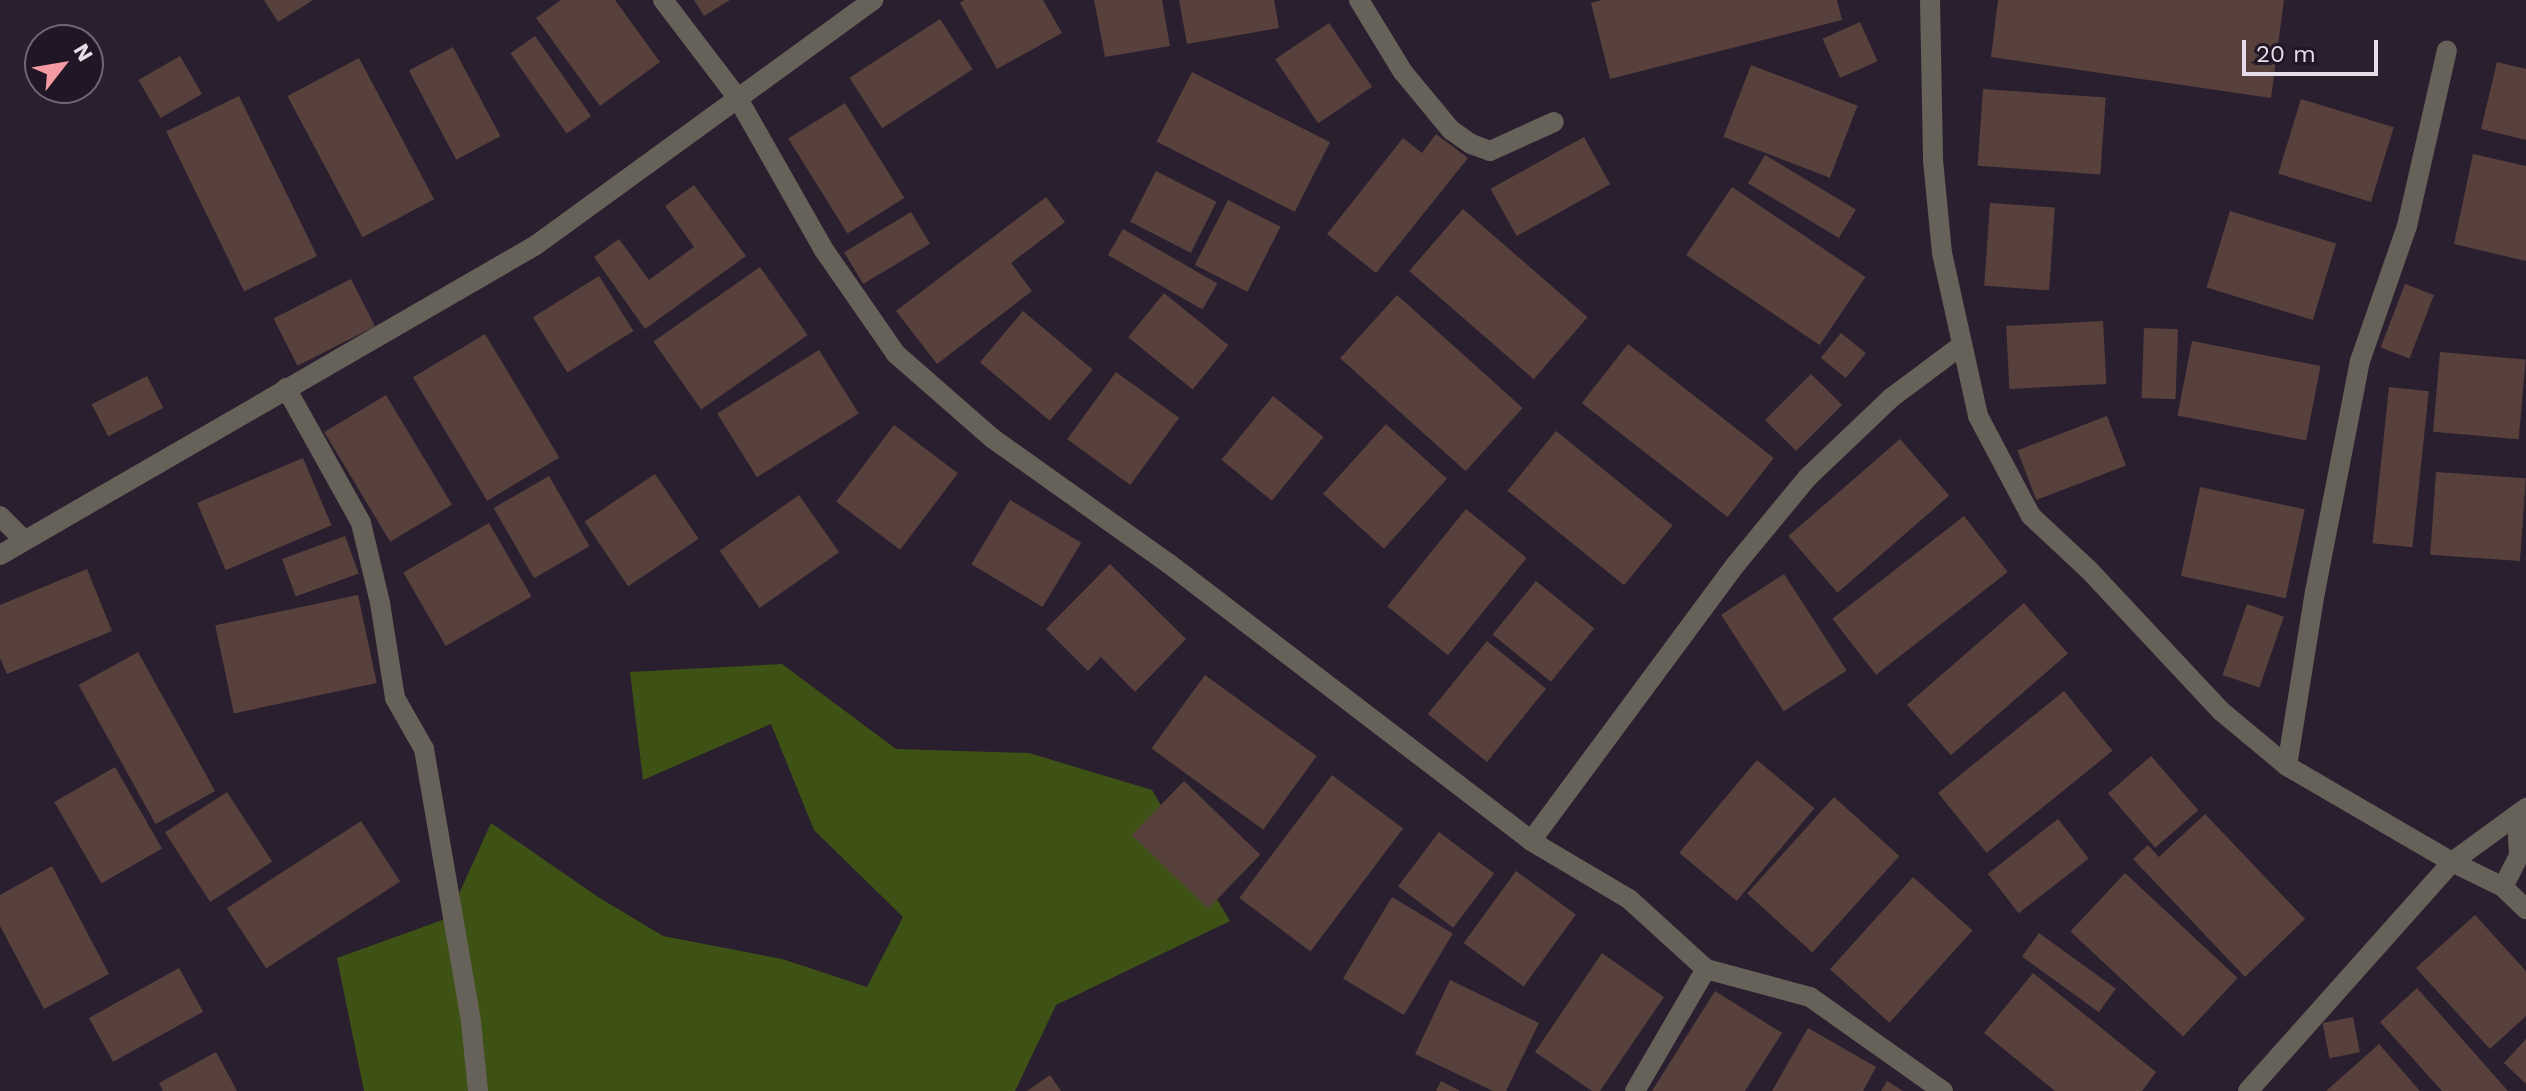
<!DOCTYPE html>
<style>
body{margin:0}
#map{position:relative;width:2526px;height:1091px;overflow:hidden;background:#2a1f2f;font-family:"Work Sans",sans-serif}
div>[style]{position:absolute}
.forest>*{inset:0;background:#3e5216}
.building>*{inset:0;background:#58413c;transform-origin:0 0}
.minor>*{height:20px;margin:-10px;padding:0 10px;transform-origin:10px;border-radius:10px;background:#666259}
span{translate:-50% -50%;white-space:nowrap;text-align:center;line-height:1.15;-webkit-text-stroke:7px #201625;paint-order:stroke}
.north{position:absolute;left:24px;top:24px;width:80px;height:80px;box-sizing:border-box;background:#201625;border:2px solid #6f6673;border-radius:50%;rotate:59deg;font-size:22px;font-weight:700;line-height:32px;text-align:center;color:#e5dee9}
.north::after{content:'';display:block;margin:auto;width:28px;height:36px;background:#f49aa2;clip-path:polygon(50% 0,100% 100%,50% 72%,0 100%)}
.scale{position:absolute;left:2242px;top:40px;width:136px;height:36px;box-sizing:border-box;border:4px solid #e5dee9;border-top:0;padding-left:10px;font-size:24px;line-height:28px;white-space:nowrap;color:#e5dee9;-webkit-text-stroke:6px #201625;paint-order:stroke}
</style>
<div id="map">
<div class="forest">
<div style="clip-path:polygon(782px 664px,896px 749px,1029px 753px,1152px 790px,1230px 921px,1056px 1005px,1015px 1091px,364px 1091px,337px 958px,448px 918px,491px 823px,598px 897px,663px 936px,782px 959px,867px 987px,903px 917px,814px 830px,771px 724px,643px 780px,630px 672px)"></div>
</div>
<div class="building">
<div style="clip-path:polygon(264px 0,313px 0,278px 22px)"></div>
<div style="clip-path:polygon(561px 0,615px 0,660px 62px,600px 106px,536px 18px)"></div>
<div style="clip-path:polygon(694px 0,730px 0,704px 16px)"></div>
<div style="clip-path:polygon(964px 0,1043px 0,1062px 33px,997px 69px,960px 3px)"></div>
<div style="clip-path:polygon(1094px 0,1162px 0,1170px 46px,1105px 57px)"></div>
<div style="clip-path:polygon(1179px 0,1274px 0,1279px 28px,1187px 44px)"></div>
<div style="clip-path:polygon(1602px 0,1837px 0,1842px 20px,1610px 79px,1591px 3px)"></div>
<div style="clip-path:polygon(1998px 0,2284px 0,2271px 98px,1991px 57px)"></div>
<div style="left:940px;top:19px;width:60px;height:108px;rotate:57deg"></div>
<div style="left:1860px;top:22px;width:43px;height:41px;rotate:66deg"></div>
<div style="left:1329px;top:23px;width:77px;height:65px;rotate:56deg"></div>
<div style="left:535px;top:36px;width:98px;height:30px;rotate:55deg"></div>
<div style="left:453px;top:47px;width:101px;height:50px;rotate:62deg"></div>
<div style="left:180px;top:56px;width:44px;height:48px;rotate:60deg"></div>
<div style="left:359px;top:58px;width:160px;height:81px;rotate:62deg"></div>
<div style="clip-path:polygon(2497px 62px,2526px 69px,2526px 140px,2481px 129px)"></div>
<div style="left:1751px;top:65px;width:114px;height:77px;rotate:21deg"></div>
<div style="left:1192px;top:72px;width:155px;height:78px;rotate:27deg"></div>
<div style="left:1983px;top:89px;width:123px;height:77px;rotate:4deg"></div>
<div style="left:239px;top:96px;width:178px;height:81px;rotate:64deg"></div>
<div style="left:2301px;top:99px;width:97px;height:78px;rotate:17deg"></div>
<div style="left:845px;top:103px;width:112px;height:67px;rotate:58deg"></div>
<div style="clip-path:polygon(1436px 134px,1468px 158px,1376px 273px,1327px 234px,1403px 138px,1422px 153px)"></div>
<div style="left:1584px;top:137px;width:54px;height:107px;rotate:61deg"></div>
<div style="clip-path:polygon(2473px 154px,2526px 166px,2526px 261px,2454px 244px)"></div>
<div style="left:1765px;top:155px;width:106px;height:33px;rotate:31deg"></div>
<div style="left:1156px;top:171px;width:68px;height:57px;rotate:27deg"></div>
<div style="clip-path:polygon(694px 185px,746px 256px,645px 329px,594px 257px,619px 239px,649px 280px,694px 247px,665px 206px)"></div>
<div style="left:1732px;top:187px;width:161px;height:82px;rotate:34deg"></div>
<div style="clip-path:polygon(1046px 197px,1065px 222px,1011px 263px,1032px 291px,937px 364px,896px 311px)"></div>
<div style="left:1228px;top:200px;width:59px;height:73px;rotate:27deg"></div>
<div style="left:1990px;top:203px;width:65px;height:83px;rotate:4deg"></div>
<div style="left:1463px;top:209px;width:165px;height:82px;rotate:41deg"></div>
<div style="left:2230px;top:211px;width:111px;height:80px;rotate:17deg"></div>
<div style="left:911px;top:212px;width:37px;height:78px;rotate:59deg"></div>
<div style="left:1123px;top:229px;width:109px;height:30px;rotate:30deg"></div>
<div style="left:760px;top:267px;width:83px;height:130px;rotate:55deg"></div>
<div style="left:599px;top:276px;width:65px;height:78px;rotate:58deg"></div>
<div style="left:351px;top:279px;width:53px;height:87px;rotate:63deg"></div>
<div style="left:2405px;top:284px;width:31px;height:68px;rotate:21deg"></div>
<div style="left:1164px;top:293px;width:83px;height:57px;rotate:39deg"></div>
<div style="left:1397px;top:295px;width:169px;height:85px;rotate:42deg"></div>
<div style="left:1023px;top:311px;width:91px;height:67px;rotate:40deg"></div>
<div style="left:2103px;top:321px;width:63px;height:97px;rotate:87deg"></div>
<div style="left:2144px;top:328px;width:34px;height:70px;rotate:2deg"></div>
<div style="left:1841px;top:333px;width:32px;height:32px;rotate:39deg"></div>
<div style="left:485px;top:334px;width:144px;height:84px;rotate:59deg"></div>
<div style="left:2192px;top:341px;width:131px;height:76px;rotate:11deg"></div>
<div style="left:1628px;top:344px;width:185px;height:75px;rotate:38deg"></div>
<div style="left:819px;top:350px;width:75px;height:120px;rotate:58deg"></div>
<div style="left:2440px;top:352px;width:86px;height:80px;rotate:5deg"></div>
<div style="left:1116px;top:372px;width:78px;height:83px;rotate:36deg"></div>
<div style="left:1811px;top:374px;width:44px;height:65px;rotate:45deg"></div>
<div style="left:147px;top:376px;width:36px;height:62px;rotate:63deg"></div>
<div style="left:2389px;top:387px;width:40px;height:157px;rotate:6deg"></div>
<div style="left:386px;top:395px;width:128px;height:72px;rotate:59deg"></div>
<div style="left:1273px;top:396px;width:65px;height:82px;rotate:39deg"></div>
<div style="left:2107px;top:416px;width:53px;height:96px;rotate:69deg"></div>
<div style="left:1386px;top:424px;width:82px;height:94px;rotate:42deg"></div>
<div style="left:894px;top:425px;width:80px;height:96px;rotate:37deg"></div>
<div style="left:1556px;top:431px;width:150px;height:77px;rotate:39deg"></div>
<div style="left:1900px;top:439px;width:75px;height:148px;rotate:49deg"></div>
<div style="left:303px;top:458px;width:73px;height:115px;rotate:67deg"></div>
<div style="left:2436px;top:472px;width:90px;height:83px;rotate:4deg"></div>
<div style="left:655px;top:474px;width:78px;height:85px;rotate:56deg"></div>
<div style="left:549px;top:476px;width:81px;height:64px;rotate:60deg"></div>
<div style="left:2200px;top:487px;width:107px;height:91px;rotate:12deg"></div>
<div style="left:799px;top:495px;width:70px;height:97px;rotate:55deg"></div>
<div style="left:1010px;top:500px;width:83px;height:75px;rotate:31deg"></div>
<div style="left:1466px;top:509px;width:78px;height:125px;rotate:39deg"></div>
<div style="left:1964px;top:516px;width:71px;height:167px;rotate:52deg"></div>
<div style="left:489px;top:523px;width:85px;height:99px;rotate:60deg"></div>
<div style="left:345px;top:536px;width:40px;height:67px;rotate:70deg"></div>
<div style="clip-path:polygon(1110px 564px,1186px 639px,1135px 692px,1101px 657px,1088px 671px,1046px 629px)"></div>
<div style="clip-path:polygon(87px 569px,112px 631px,7px 674px,0 658px,0 605px)"></div>
<div style="left:1784px;top:574px;width:115px;height:75px;rotate:57deg"></div>
<div style="left:1536px;top:581px;width:75px;height:69px;rotate:39deg"></div>
<div style="left:358px;top:595px;width:90px;height:146px;rotate:78deg"></div>
<div style="left:2024px;top:603px;width:67px;height:155px;rotate:49deg"></div>
<div style="left:2247px;top:604px;width:39px;height:75px;rotate:19deg"></div>
<div style="left:1487px;top:641px;width:76px;height:94px;rotate:39deg"></div>
<div style="left:138px;top:652px;width:159px;height:68px;rotate:61deg"></div>
<div style="left:1205px;top:675px;width:138px;height:91px;rotate:36deg"></div>
<div style="left:2064px;top:691px;width:77px;height:162px;rotate:51deg"></div>
<div style="left:2151px;top:756px;width:72px;height:57px;rotate:49deg"></div>
<div style="left:1757px;top:760px;width:75px;height:121px;rotate:40deg"></div>
<div style="left:115px;top:767px;width:94px;height:70px;rotate:60deg"></div>
<div style="left:1332px;top:775px;width:89px;height:154px;rotate:37deg"></div>
<div style="left:1184px;top:781px;width:106px;height:75px;rotate:44deg"></div>
<div style="left:227px;top:792px;width:83px;height:74px;rotate:57deg"></div>
<div style="left:1834px;top:797px;width:88px;height:130px;rotate:42deg"></div>
<div style="clip-path:polygon(2205px 814px,2305px 919px,2245px 977px,2133px 859px,2148px 845px,2159px 857px)"></div>
<div style="left:2058px;top:819px;width:50px;height:89px;rotate:52deg"></div>
<div style="left:361px;top:821px;width:72px;height:160px;rotate:57deg"></div>
<div style="left:1439px;top:832px;width:69px;height:68px;rotate:37deg"></div>
<div style="clip-path:polygon(52px 866px,109px 974px,44px 1009px,0 926px,0 895px)"></div>
<div style="left:1516px;top:871px;width:74px;height:89px;rotate:36deg"></div>
<div style="left:2125px;top:873px;width:154px;height:80px;rotate:43deg"></div>
<div style="left:1913px;top:877px;width:80px;height:124px;rotate:42deg"></div>
<div style="left:1392px;top:897px;width:71px;height:95px;rotate:31deg"></div>
<div style="clip-path:polygon(2475px 915px,2526px 971px,2526px 1016px,2490px 1049px,2416px 968px)"></div>
<div style="left:2039px;top:933px;width:95px;height:29px;rotate:36deg"></div>
<div style="clip-path:polygon(1602px 953px,1664px 997px,1600px 1091px,1592px 1091px,1535px 1052px)"></div>
<div style="left:179px;top:968px;width:50px;height:103px;rotate:61deg"></div>
<div style="clip-path:polygon(2033px 973px,2156px 1072px,2142px 1091px,2055px 1091px,1984px 1033px)"></div>
<div style="clip-path:polygon(1450px 980px,1539px 1023px,1506px 1091px,1493px 1091px,1415px 1054px)"></div>
<div style="clip-path:polygon(2417px 988px,2508px 1091px,2442px 1091px,2380px 1022px)"></div>
<div style="clip-path:polygon(1715px 991px,1782px 1033px,1745px 1091px,1652px 1091px)"></div>
<div style="left:2353px;top:1017px;width:36px;height:31px;rotate:79deg"></div>
<div style="clip-path:polygon(1808px 1028px,1876px 1067px,1863px 1091px,1772px 1091px)"></div>
<div style="clip-path:polygon(2526px 1039px,2526px 1084px,2504px 1063px)"></div>
<div style="clip-path:polygon(2379px 1044px,2420px 1091px,2326px 1091px)"></div>
<div style="clip-path:polygon(216px 1052px,237px 1091px,163px 1091px,159px 1083px)"></div>
<div style="clip-path:polygon(1050px 1075px,1061px 1091px,1027px 1091px)"></div>
<div style="clip-path:polygon(1441px 1081px,1460px 1091px,1436px 1091px)"></div>
<div style="clip-path:polygon(1887px 1081px,1903px 1091px,1881px 1091px)"></div>
</div>
<div class="minor">
<div style="left:663px;top:0;width:122px;rotate:52.7deg"></div>
<div style="left:737px;top:97px;width:176px;rotate:60.4deg"></div>
<div style="left:824px;top:250px;width:126px;rotate:55.3deg"></div>
<div style="left:896px;top:354px;width:128px;rotate:41.2deg"></div>
<div style="left:992px;top:438px;width:216px;rotate:35.4deg"></div>
<div style="left:1168px;top:563px;width:457px;rotate:37.4deg"></div>
<div style="left:1531px;top:841px;width:114px;rotate:30.6deg"></div>
<div style="left:1629px;top:899px;width:104px;rotate:42.3deg"></div>
<div style="left:1706px;top:969px;width:108px;rotate:15.1deg"></div>
<div style="left:1810px;top:997px;width:163px;rotate:35.3deg"></div>
<div style="left:1359px;top:0;width:84px;rotate:58.6deg"></div>
<div style="left:1403px;top:72px;width:75px;rotate:50.4deg"></div>
<div style="left:1451px;top:130px;width:24px;rotate:35deg"></div>
<div style="left:1471px;top:144px;width:20px;rotate:20deg"></div>
<div style="left:1490px;top:151px;width:70px;rotate:-24.4deg"></div>
<div style="left:1930px;top:0;width:160px;rotate:88.9deg"></div>
<div style="left:1933px;top:160px;width:93px;rotate:84.5deg"></div>
<div style="left:1942px;top:253px;width:167px;rotate:77.5deg"></div>
<div style="left:1978px;top:416px;width:113px;rotate:62.1deg"></div>
<div style="left:2031px;top:516px;width:79px;rotate:43deg"></div>
<div style="left:2089px;top:570px;width:193px;rotate:46.9deg"></div>
<div style="left:2221px;top:711px;width:86px;rotate:39.8deg"></div>
<div style="left:2287px;top:766px;width:191px;rotate:30.2deg"></div>
<div style="left:2452px;top:862px;width:57px;rotate:26.1deg"></div>
<div style="left:2503px;top:887px;width:32px;rotate:44deg"></div>
<div style="left:286px;top:388px;width:154px;rotate:60.9deg"></div>
<div style="left:361px;top:523px;width:82px;rotate:76.6deg"></div>
<div style="left:380px;top:603px;width:96px;rotate:81deg"></div>
<div style="left:395px;top:698px;width:59px;rotate:60.4deg"></div>
<div style="left:424px;top:749px;width:277px;rotate:80.2deg"></div>
<div style="left:471px;top:1022px;width:69px;rotate:84.2deg"></div>
<div style="left:0;top:516px;width:34px;rotate:45deg"></div>
<div style="left:0;top:555px;width:619px;rotate:-30.04deg"></div>
<div style="left:536px;top:245px;width:417px;rotate:-36deg"></div>
<div style="left:2287px;top:766px;width:176px;rotate:-80.9deg"></div>
<div style="left:2315px;top:592px;width:235px;rotate:-79deg"></div>
<div style="left:2360px;top:361px;width:143px;rotate:-70.8deg"></div>
<div style="left:2407px;top:226px;width:180px;rotate:-77.2deg"></div>
<div style="left:1531px;top:841px;width:346px;rotate:-53.5deg"></div>
<div style="left:1737px;top:563px;width:110px;rotate:-50.5deg"></div>
<div style="left:1807px;top:478px;width:116px;rotate:-43.6deg"></div>
<div style="left:1891px;top:398px;width:89px;rotate:-36.7deg"></div>
<div style="left:2503px;top:887px;width:36px;rotate:-63deg"></div>
<div style="left:2519px;top:855px;width:39px;rotate:-93deg"></div>
<div style="left:1635px;top:1091px;width:141px;rotate:-59.8deg"></div>
<div style="left:2248px;top:1091px;width:307px;rotate:-48.3deg"></div>
<div style="left:2452px;top:862px;width:92px;rotate:-36.1deg"></div>
</div>
<div class="north">N</div>
<div class="scale">20 m</div>
</div>
